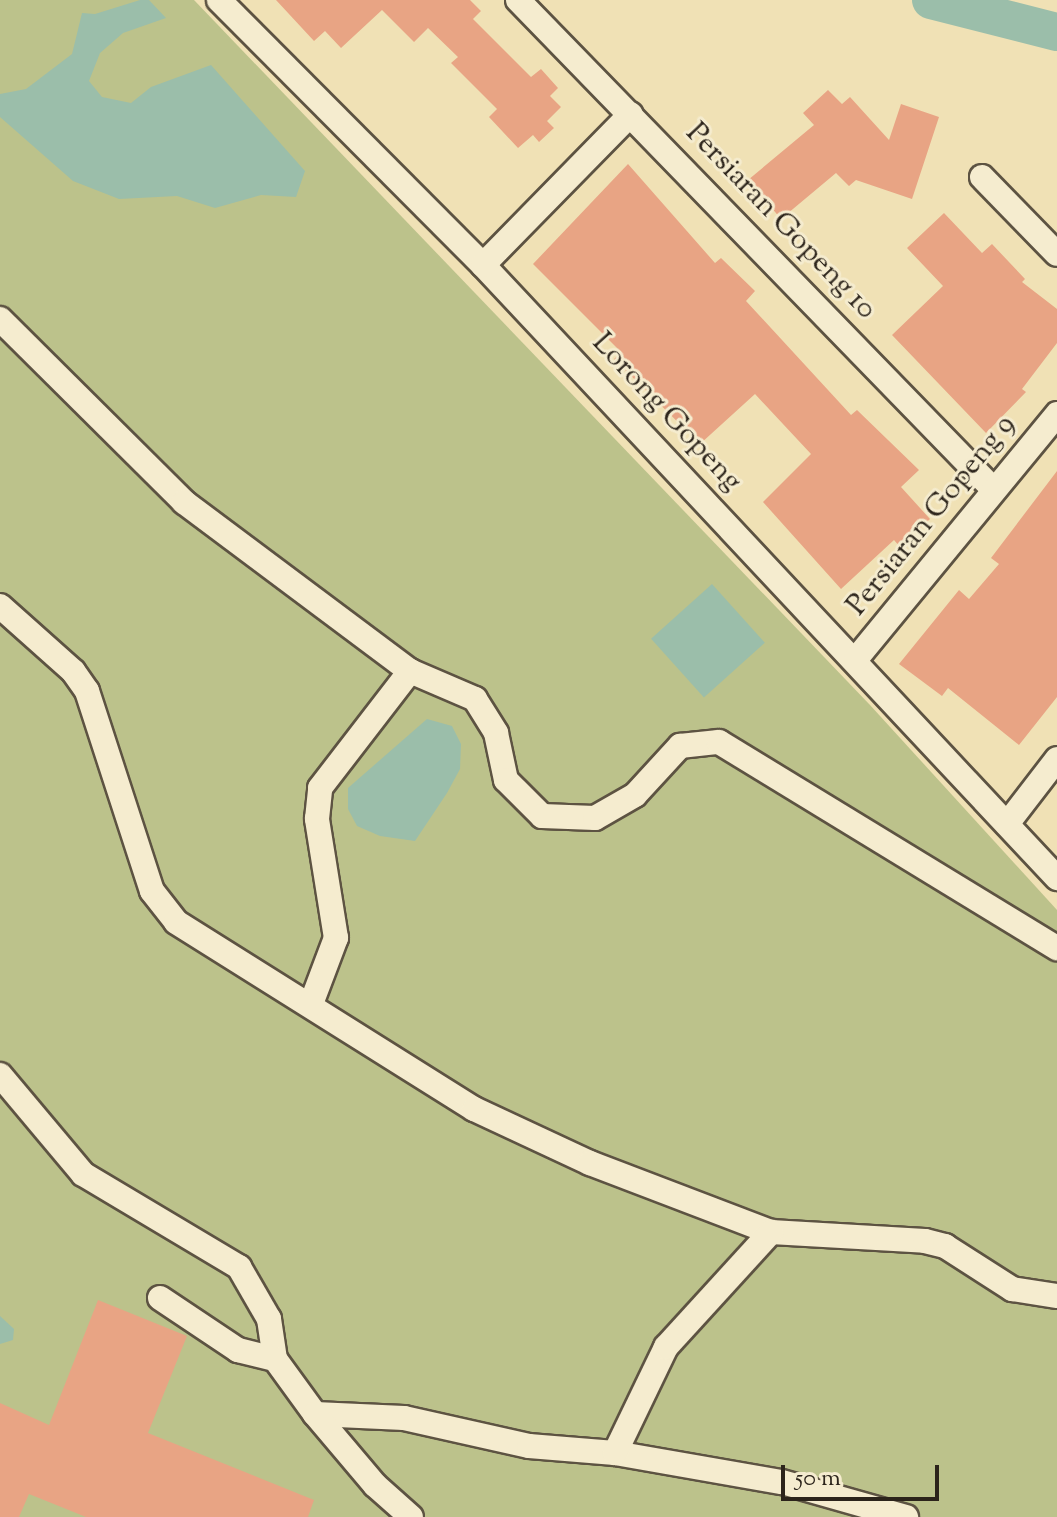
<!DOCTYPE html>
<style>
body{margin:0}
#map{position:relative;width:1057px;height:1517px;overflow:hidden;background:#f0e1b5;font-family:"Sorts Mill Goudy",serif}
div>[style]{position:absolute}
.green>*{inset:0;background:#bcc28b}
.water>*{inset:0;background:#9bbeaa;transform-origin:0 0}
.river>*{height:38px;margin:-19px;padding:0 19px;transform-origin:19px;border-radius:19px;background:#9bbeaa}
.building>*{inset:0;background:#e8a484}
.roads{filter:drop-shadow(2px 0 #5d5342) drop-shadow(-2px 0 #5d5342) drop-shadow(0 2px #5d5342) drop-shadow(0 -2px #5d5342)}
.minor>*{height:24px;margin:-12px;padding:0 12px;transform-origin:12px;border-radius:12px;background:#f5eccf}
span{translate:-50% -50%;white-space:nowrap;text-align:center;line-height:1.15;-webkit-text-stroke:6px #f5eccf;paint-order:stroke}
.street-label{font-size:30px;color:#2c241b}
.scale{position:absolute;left:781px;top:1465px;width:158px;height:36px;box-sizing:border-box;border:4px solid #2c241b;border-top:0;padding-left:10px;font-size:24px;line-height:28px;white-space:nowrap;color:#2c241b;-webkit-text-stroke:6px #f5eccf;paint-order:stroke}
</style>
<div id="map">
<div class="green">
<div style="clip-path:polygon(0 0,194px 0,870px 705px,1057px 910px,1057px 1517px,0 1517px)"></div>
</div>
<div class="water">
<div style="clip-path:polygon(140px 0,149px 0,166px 18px,123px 33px,100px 53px,89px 81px,102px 97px,131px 103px,151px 87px,211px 65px,305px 171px,296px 197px,261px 195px,215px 208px,177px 196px,119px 199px,73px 181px,0 117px,0 94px,26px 89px,72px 54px,82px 13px,95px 14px)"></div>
<div style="left:712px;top:584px;width:79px;height:82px;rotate:48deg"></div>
<div style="clip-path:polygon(427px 719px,452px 726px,461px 744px,460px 769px,447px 793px,415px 841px,380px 836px,357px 826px,348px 809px,348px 788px)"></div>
<div style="clip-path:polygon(0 1316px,14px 1329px,13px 1340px,0 1344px)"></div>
</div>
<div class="river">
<div style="left:931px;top:0;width:130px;rotate:14.3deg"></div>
</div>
<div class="building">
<div style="clip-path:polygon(276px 0,470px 0,481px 11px,473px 19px,531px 77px,541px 69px,558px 88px,550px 96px,561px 107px,547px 121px,554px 128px,539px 142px,533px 135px,518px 148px,489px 117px,497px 109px,451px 63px,458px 57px,428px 28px,414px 42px,382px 10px,341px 48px,325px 31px,314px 41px)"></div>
<div style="clip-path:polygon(828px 90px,842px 104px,850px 97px,889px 140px,901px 104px,939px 117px,912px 199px,856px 180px,849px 186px,836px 173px,781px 219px,748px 180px,814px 125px,803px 113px)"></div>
<div style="clip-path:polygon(628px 164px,715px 263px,721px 258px,755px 291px,746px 301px,851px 415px,857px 410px,919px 470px,901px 487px,930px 519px,900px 547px,894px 540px,841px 589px,763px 502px,811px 454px,755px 394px,700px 444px,614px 359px,621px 352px,533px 264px)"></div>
<div style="clip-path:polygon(944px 213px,982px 253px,992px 244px,1025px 279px,1022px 282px,1057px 309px,1057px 343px,1022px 389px,1026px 392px,986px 433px,892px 335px,943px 286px,907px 248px)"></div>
<div style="clip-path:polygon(1057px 471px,1057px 697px,1019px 745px,948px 688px,942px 696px,899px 664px,959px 590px,969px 599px,999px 564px,991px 558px)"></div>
<div style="clip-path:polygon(98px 1300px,187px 1336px,148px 1433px,314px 1500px,308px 1517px,86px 1517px,29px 1494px,19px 1517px,0 1517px,0 1403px,49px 1425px)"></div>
</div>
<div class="roads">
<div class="minor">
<div style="left:219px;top:0;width:374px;rotate:45.1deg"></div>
<div style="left:483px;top:265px;width:840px;rotate:46.88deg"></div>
<div style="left:518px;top:0;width:683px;rotate:45.83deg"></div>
<div style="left:982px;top:177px;width:107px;rotate:45.8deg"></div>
<div style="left:483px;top:265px;width:211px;rotate:-45.6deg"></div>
<div style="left:0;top:319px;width:260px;rotate:44.8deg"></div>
<div style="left:184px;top:502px;width:282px;rotate:36.8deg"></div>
<div style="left:0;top:606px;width:98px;rotate:41.7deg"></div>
<div style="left:73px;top:671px;width:24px;rotate:55deg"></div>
<div style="left:87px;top:691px;width:210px;rotate:72deg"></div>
<div style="left:152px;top:891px;width:39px;rotate:52deg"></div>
<div style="left:176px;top:922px;width:352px;rotate:32.1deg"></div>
<div style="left:474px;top:1109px;width:128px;rotate:25deg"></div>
<div style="left:590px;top:1163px;width:194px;rotate:20.9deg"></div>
<div style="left:771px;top:1232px;width:154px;rotate:3.3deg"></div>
<div style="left:925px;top:1241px;width:21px;rotate:14deg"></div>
<div style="left:945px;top:1246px;width:80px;rotate:32.7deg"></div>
<div style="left:1012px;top:1289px;width:46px;rotate:8.8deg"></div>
<div style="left:856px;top:659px;width:317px;rotate:-50.6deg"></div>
<div style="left:1007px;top:824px;width:82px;rotate:-52.4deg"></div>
<div style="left:311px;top:1004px;width:71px;rotate:-69.3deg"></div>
<div style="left:336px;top:938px;width:121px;rotate:-99.1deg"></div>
<div style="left:317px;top:819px;width:31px;rotate:-84deg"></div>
<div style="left:320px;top:788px;width:148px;rotate:-52.4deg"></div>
<div style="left:410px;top:671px;width:71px;rotate:23.3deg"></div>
<div style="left:475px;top:699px;width:40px;rotate:58deg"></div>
<div style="left:496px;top:733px;width:48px;rotate:78deg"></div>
<div style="left:506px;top:780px;width:51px;rotate:45deg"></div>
<div style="left:542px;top:816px;width:53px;rotate:2.2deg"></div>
<div style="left:595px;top:818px;width:46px;rotate:-29.9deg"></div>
<div style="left:635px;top:795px;width:67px;rotate:-47.4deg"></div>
<div style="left:680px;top:746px;width:39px;rotate:-6deg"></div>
<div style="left:719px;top:742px;width:396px;rotate:31.4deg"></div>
<div style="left:0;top:1075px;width:129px;rotate:50deg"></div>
<div style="left:83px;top:1174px;width:182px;rotate:30.8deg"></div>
<div style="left:239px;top:1267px;width:60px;rotate:60deg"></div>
<div style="left:269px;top:1319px;width:40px;rotate:81.5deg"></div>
<div style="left:275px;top:1359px;width:68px;rotate:54deg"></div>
<div style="left:315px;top:1414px;width:89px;rotate:2.6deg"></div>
<div style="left:404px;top:1418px;width:128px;rotate:12.6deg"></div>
<div style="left:529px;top:1446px;width:86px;rotate:4.7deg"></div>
<div style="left:615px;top:1453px;width:169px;rotate:9.9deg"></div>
<div style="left:782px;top:1482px;width:129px;rotate:15.8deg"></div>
<div style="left:160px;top:1298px;width:94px;rotate:33.7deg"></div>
<div style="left:238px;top:1350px;width:38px;rotate:14deg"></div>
<div style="left:315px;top:1414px;width:93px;rotate:49.8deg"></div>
<div style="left:375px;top:1485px;width:48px;rotate:41.6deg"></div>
<div style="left:615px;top:1453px;width:118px;rotate:-64.3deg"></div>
<div style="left:666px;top:1347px;width:156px;rotate:-47.6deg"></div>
</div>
</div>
<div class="street-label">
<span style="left:780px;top:222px;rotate:46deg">Persiaran Gopeng 10</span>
<span style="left:666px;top:413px;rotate:47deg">Lorong Gopeng</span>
<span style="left:932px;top:516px;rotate:-51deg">Persiaran Gopeng 9</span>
</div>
<div class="scale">50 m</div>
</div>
